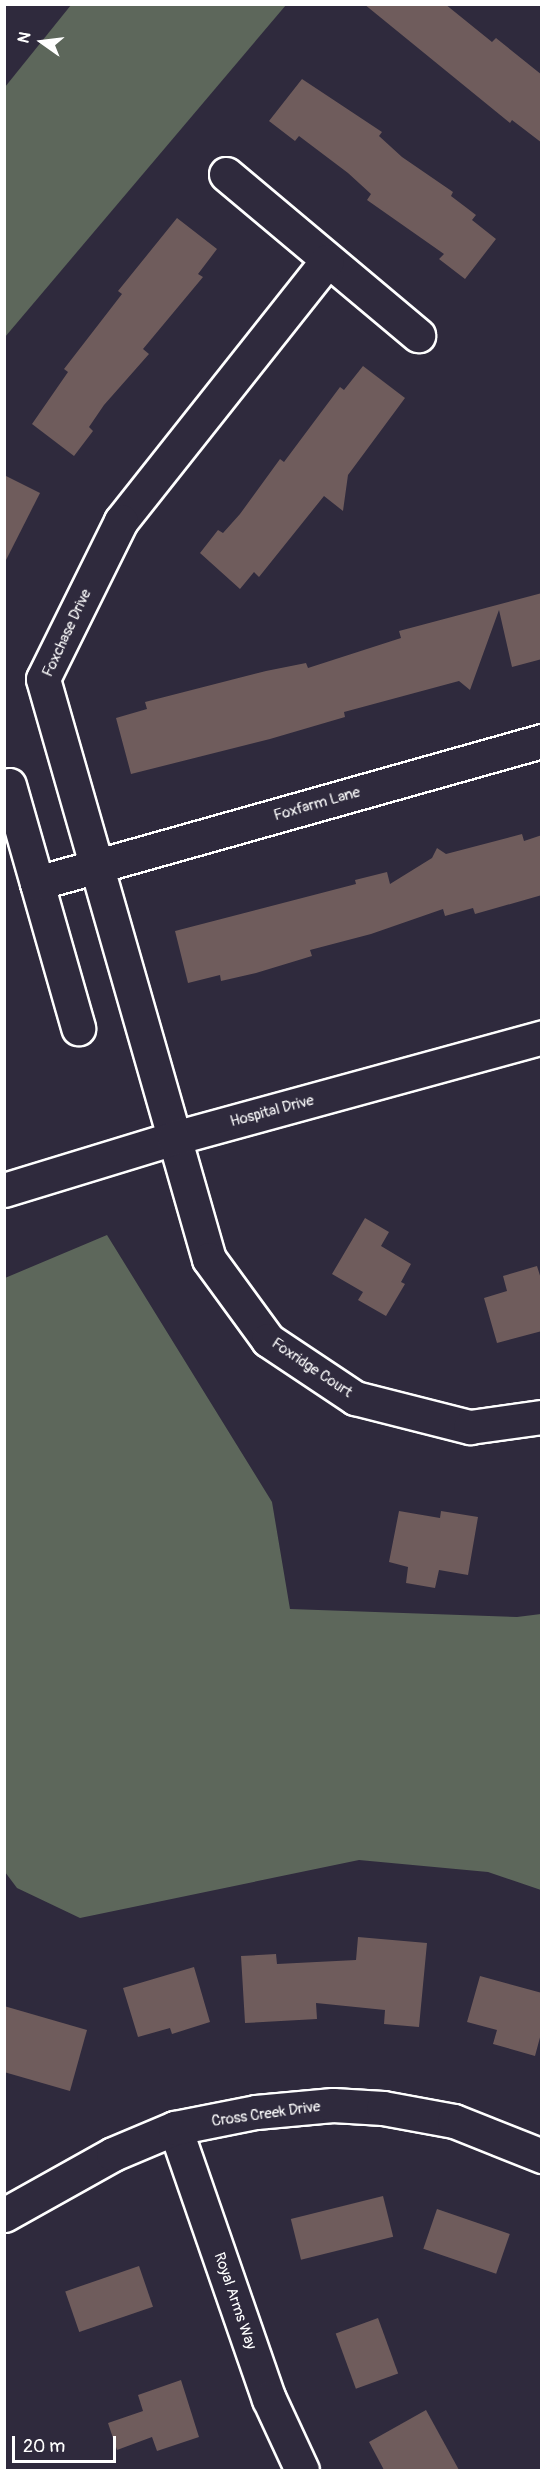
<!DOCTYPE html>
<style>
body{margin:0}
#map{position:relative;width:546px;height:2475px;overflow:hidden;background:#2f2a3d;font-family:Pangolin,sans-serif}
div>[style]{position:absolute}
.green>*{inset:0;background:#5d675b}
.building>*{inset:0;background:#6f5c5c;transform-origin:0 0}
.roads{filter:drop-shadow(2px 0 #fff) drop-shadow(-2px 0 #fff) drop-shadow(0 2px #fff) drop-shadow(0 -2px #fff)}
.minor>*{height:33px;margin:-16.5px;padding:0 16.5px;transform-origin:16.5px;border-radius:16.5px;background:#2f2a3d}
span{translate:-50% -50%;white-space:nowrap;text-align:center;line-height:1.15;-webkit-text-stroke:4.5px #2f2a3d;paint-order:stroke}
.street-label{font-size:15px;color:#fff}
.frame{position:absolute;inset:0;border:6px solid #fff;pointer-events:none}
.north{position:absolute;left:12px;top:12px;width:60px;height:60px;-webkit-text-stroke:4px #2f2a3d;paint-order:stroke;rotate:284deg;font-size:16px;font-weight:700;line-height:24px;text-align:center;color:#fff}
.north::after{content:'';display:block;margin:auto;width:21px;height:27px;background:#fff;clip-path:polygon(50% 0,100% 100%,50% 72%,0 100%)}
.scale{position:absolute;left:12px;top:2436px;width:104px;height:27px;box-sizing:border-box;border:3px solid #fff;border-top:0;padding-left:8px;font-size:18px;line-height:21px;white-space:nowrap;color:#fff;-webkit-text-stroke:4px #2f2a3d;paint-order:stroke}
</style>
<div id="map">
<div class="green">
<div style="clip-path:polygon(71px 5px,286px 5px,5px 337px,5px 87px)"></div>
<div style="clip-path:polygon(107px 1235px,272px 1502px,290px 1609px,517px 1617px,541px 1614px,541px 1890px,488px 1872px,359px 1860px,80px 1918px,17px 1888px,5px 1872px,5px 1278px)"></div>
</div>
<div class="building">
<div style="clip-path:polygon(364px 4px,445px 4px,492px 42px,496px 38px,542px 75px,542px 143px,512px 120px,510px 123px)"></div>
<div style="clip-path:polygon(302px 79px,382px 132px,379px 136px,402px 157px,453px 192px,451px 196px,476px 215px,472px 220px,496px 239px,465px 279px,439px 259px,444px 254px,367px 200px,371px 194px,348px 173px,299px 136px,295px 141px,269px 121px)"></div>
<div style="clip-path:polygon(177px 218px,217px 249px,198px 274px,203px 277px,143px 349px,149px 354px,104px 405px,89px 427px,93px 431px,74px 456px,32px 424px,68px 372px,64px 369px,122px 294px,118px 291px)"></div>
<div style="clip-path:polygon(363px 366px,405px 398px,348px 475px,343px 511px,324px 496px,259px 577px,254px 572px,240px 589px,200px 553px,218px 530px,223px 533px,240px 514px,280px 459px,284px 462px,340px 387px,344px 390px)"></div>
<div style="clip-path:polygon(4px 475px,40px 493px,4px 564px)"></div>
<div style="clip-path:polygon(542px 593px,542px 659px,512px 667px,499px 610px,470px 690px,459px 681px,344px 712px,345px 717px,270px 739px,131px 774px,116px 718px,147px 709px,145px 702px,266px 671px,306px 663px,308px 668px,401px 638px,399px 631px)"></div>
<div style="clip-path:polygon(522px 834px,524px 841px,542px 835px,542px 895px,475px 914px,473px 908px,445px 916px,443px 909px,371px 934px,310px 950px,312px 956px,256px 973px,221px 981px,220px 975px,188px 983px,175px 931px,356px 884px,355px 880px,387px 872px,390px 884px,432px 858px,437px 848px,446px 854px)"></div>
<div style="clip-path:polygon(365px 1218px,389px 1232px,381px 1246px,411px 1264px,401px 1282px,405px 1284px,386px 1316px,358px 1300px,363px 1292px,332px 1274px)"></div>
<div style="clip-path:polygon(537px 1266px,542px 1282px,542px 1331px,497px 1343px,484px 1298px,507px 1291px,503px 1276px)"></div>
<div style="clip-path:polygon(399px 1511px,440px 1518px,441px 1511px,478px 1517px,468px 1575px,439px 1570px,435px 1588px,406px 1583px,408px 1567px,389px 1562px)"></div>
<div style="clip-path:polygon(358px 1937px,427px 1943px,419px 2027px,384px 2024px,385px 2010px,316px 2003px,317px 2019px,245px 2023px,241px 1956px,276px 1954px,277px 1964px,356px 1960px)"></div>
<div style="clip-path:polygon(194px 1967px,210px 2022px,172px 2034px,170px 2028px,138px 2037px,123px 1988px)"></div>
<div style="clip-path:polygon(480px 1976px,542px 1993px,542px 2030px,535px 2056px,493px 2044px,497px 2030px,467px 2022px)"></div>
<div style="clip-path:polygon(4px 2006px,87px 2030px,70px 2091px,4px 2072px)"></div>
<div style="left:383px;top:2196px;width:42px;height:95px;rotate:76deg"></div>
<div style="left:437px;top:2209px;width:77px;height:42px;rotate:19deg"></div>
<div style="left:139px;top:2266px;width:43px;height:78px;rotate:71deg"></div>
<div style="left:378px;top:2318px;width:59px;height:45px;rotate:70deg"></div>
<div style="clip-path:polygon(181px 2380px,199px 2437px,157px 2451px,152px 2437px,117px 2450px,108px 2423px,143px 2411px,138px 2395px)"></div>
<div style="clip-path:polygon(426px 2410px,459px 2470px,384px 2470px,369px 2442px)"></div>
</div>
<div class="roads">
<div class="minor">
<div style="left:226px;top:174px;width:251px;rotate:40deg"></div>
<div style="left:327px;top:261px;width:332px;rotate:128.4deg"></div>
<div style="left:121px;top:521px;width:176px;rotate:116.3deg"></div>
<div style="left:43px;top:679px;width:603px;rotate:74.03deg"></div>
<div style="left:209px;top:1259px;width:100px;rotate:53.9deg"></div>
<div style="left:268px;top:1340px;width:105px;rotate:33.7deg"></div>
<div style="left:355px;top:1398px;width:119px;rotate:14.2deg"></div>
<div style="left:470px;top:1427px;width:73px;rotate:-7.9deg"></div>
<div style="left:9px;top:785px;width:253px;rotate:74.1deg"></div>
<div style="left:37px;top:883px;width:525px;rotate:-15.71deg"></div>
<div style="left:4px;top:1190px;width:178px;rotate:-17deg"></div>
<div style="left:174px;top:1138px;width:382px;rotate:-15.3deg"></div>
<div style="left:175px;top:2128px;width:287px;rotate:70.9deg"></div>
<div style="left:269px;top:2399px;width:78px;rotate:65.1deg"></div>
<div style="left:4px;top:2215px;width:125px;rotate:-29.2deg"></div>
<div style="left:113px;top:2154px;width:67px;rotate:-22.8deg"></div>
<div style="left:175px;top:2128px;width:83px;rotate:-11.2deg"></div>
<div style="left:256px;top:2112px;width:77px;rotate:-5.2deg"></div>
<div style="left:333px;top:2105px;width:50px;rotate:3.4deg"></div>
<div style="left:383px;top:2108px;width:72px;rotate:10.4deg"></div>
<div style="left:454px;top:2121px;width:95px;rotate:21.7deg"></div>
</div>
</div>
<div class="street-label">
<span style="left:67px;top:633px;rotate:-65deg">Foxchase Drive</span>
<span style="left:317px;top:804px;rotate:-16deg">Foxfarm Lane</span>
<span style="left:272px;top:1111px;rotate:-15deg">Hospital Drive</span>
<span style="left:312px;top:1368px;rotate:34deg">Foxridge Court</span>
<span style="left:266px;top:2114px;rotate:-8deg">Cross Creek Drive</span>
<span style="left:235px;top:2301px;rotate:71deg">Royal Arms Way</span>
</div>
<div class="frame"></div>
<div class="north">N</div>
<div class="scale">20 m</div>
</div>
